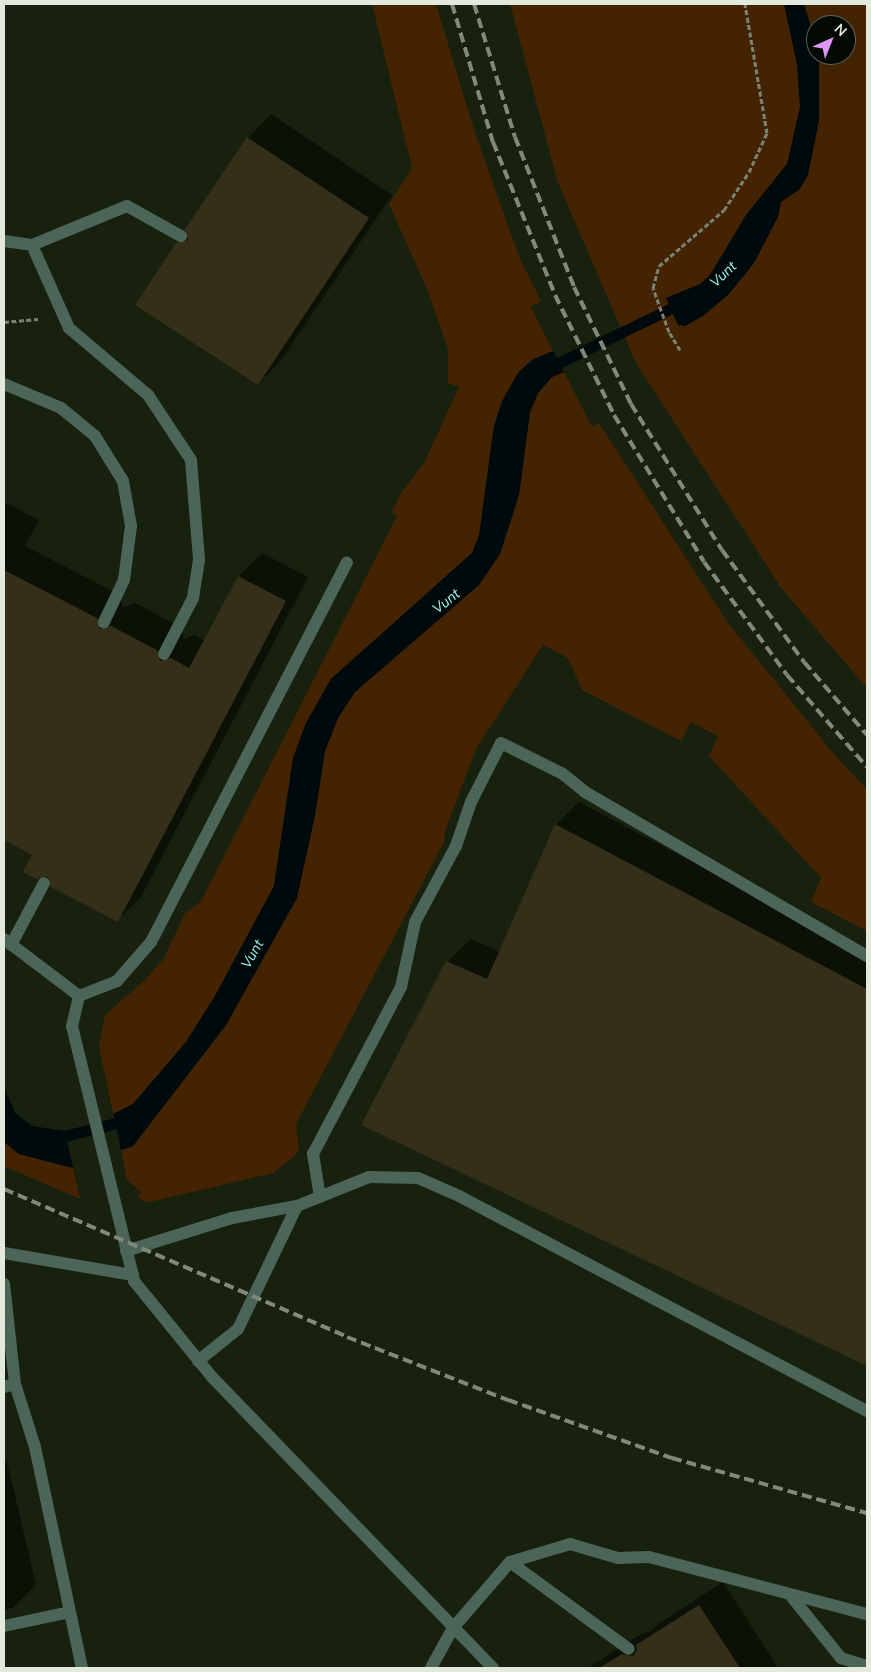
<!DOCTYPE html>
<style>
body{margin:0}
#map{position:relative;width:871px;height:1672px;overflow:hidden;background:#17210e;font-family:Mulish,sans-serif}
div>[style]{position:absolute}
.green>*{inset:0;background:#432302}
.water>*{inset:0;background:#00090b}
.pier>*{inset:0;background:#17210e}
.shadow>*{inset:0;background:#0007}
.stream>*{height:11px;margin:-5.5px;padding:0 5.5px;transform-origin:5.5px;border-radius:5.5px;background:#00090b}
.building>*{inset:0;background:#352f19}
.path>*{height:3px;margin-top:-1.5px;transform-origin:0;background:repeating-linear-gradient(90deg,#7a8272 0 5px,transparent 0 7.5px)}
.service>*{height:12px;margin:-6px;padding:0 6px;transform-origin:6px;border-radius:6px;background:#4b6559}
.rail>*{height:4px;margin-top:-2px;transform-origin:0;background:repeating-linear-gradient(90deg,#818a7a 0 10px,transparent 0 15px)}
span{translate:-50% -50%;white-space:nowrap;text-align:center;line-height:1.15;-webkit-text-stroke:4px #050903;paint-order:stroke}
.water-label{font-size:14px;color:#96f5fa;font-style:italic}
.frame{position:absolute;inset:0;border:5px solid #e3eadd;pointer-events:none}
.north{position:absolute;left:806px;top:15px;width:50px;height:50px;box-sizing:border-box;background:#050903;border:1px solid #5e635a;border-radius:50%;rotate:44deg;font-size:14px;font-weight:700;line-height:20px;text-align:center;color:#e3eadd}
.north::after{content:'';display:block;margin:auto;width:18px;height:22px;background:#db99f5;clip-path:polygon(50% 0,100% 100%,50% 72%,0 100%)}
</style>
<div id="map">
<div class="green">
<div style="clip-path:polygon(372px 4px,436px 4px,475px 133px,520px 259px,541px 301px,531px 307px,553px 351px,532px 360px,518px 373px,494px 426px,479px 536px,472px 553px,331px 679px,306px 723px,293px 758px,274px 886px,215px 996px,186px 1042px,133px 1104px,113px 1114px,99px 1046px,105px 1015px,145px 980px,164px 958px,185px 913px,201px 901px,397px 516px,392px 512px,401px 493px,425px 461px,459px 387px,448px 383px,448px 349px,427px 289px,389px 204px,412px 168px)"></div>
<div style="clip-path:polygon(evenodd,510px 4px,867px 4px,867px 688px,781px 588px,636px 363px,558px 183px,510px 4px,816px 25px,846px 25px,846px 55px,816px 55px,816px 25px)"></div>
<div style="clip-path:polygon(564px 372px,592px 427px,599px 423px,728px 623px,838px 759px,867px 789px,867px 931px,811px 902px,821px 878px,709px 756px,718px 736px,691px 722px,681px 741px,582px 690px,568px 658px,543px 645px,476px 749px,445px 831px,444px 842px,296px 1124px,299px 1149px,295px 1156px,273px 1173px,150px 1202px,142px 1200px,136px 1196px,142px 1193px,127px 1180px,121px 1150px,133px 1146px,226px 1025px,297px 898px,315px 815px,325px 751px,338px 718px,355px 692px,381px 667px,519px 495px,530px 412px,538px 393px,552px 377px)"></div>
<div style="clip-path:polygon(4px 1142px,19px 1154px,73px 1168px,80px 1199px,4px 1166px)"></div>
</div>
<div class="water">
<div style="clip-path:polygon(784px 4px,804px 4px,816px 43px,816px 55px,819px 55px,819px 121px,808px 175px,800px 189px,781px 202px,778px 217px,754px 263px,729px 294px,703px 316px,685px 326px,678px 325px,666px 298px,700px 284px,710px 275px,746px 215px,787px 164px,800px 107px,797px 64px)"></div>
<div style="clip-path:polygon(553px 351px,564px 372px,552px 377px,538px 393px,530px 412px,519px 495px,500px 554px,479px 585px,355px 692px,338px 718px,325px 751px,315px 815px,297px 898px,226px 1025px,133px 1146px,121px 1150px,113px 1114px,133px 1104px,186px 1042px,215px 996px,274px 886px,293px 758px,306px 723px,331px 679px,472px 553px,479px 536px,494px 426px,502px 401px,518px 373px,532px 360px)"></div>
<div style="clip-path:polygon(4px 1087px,15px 1113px,32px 1126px,65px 1131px,73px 1168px,19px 1154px,4px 1142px)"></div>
</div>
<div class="pier">
<div style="clip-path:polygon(113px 1112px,121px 1150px,122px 1152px,111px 1115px)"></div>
</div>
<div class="shadow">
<div style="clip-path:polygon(271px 114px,392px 195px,281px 361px,258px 384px,177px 244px,188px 233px,187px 229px,248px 138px)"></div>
<div style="clip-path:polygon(4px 502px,39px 520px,25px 546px,120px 595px,123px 607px,135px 603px,180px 627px,184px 639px,195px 635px,205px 641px,239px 576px,262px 553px,308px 577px,141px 897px,118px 920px,48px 874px,34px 855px,4px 839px)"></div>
<div style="clip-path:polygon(579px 802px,867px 954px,867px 1364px,363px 1125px,447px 962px,471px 939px,500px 952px,556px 825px)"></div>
<div style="clip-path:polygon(7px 1461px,36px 1585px,13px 1608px,4px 1610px,4px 1462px)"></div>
<div style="clip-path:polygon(723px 1582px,778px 1668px,588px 1668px,646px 1631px,650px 1632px,661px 1622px)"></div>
</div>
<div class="stream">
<div style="left:546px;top:369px;width:153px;rotate:-25.9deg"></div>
<div style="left:52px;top:1139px;width:78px;rotate:-14deg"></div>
</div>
<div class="building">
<div style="clip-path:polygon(247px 137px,369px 218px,258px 385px,135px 305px,176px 243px,188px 240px,185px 229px)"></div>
<div style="clip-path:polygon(4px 570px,97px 618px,100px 629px,111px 626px,157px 650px,160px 661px,171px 658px,189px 668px,238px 576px,286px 601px,118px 922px,51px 887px,47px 876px,37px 879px,23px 872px,32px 855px,4px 840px)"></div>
<div style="clip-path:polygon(555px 824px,867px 989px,867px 1366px,361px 1125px,446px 961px,487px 979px)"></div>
<div style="clip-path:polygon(699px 1605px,740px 1668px,599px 1668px,622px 1654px,633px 1656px,637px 1650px,636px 1645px)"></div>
</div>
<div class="path">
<div style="left:4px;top:322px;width:34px;rotate:-5deg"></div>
<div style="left:680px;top:350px;width:21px;rotate:-121deg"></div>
<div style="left:669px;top:332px;width:47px;rotate:-110deg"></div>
<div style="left:653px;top:288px;width:23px;rotate:-75deg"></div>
<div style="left:659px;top:266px;width:86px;rotate:-40.7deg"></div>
<div style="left:724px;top:210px;width:45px;rotate:-56.7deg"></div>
<div style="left:749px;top:172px;width:43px;rotate:-65.2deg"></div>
<div style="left:767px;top:133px;width:131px;rotate:-99.7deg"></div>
</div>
<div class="service">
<div style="left:4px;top:241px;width:28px;rotate:8deg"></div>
<div style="left:32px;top:245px;width:91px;rotate:66deg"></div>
<div style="left:69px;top:328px;width:104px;rotate:40.3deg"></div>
<div style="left:148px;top:395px;width:78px;rotate:56.5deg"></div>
<div style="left:191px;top:460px;width:100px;rotate:85.4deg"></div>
<div style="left:199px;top:560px;width:38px;rotate:99deg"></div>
<div style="left:193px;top:598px;width:63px;rotate:117.4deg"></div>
<div style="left:32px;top:245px;width:103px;rotate:-22.3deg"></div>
<div style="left:127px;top:206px;width:62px;rotate:29.1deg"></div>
<div style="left:4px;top:384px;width:62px;rotate:22.8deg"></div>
<div style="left:61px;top:408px;width:44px;rotate:39.5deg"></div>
<div style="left:95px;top:436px;width:53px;rotate:58.1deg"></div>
<div style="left:123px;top:481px;width:46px;rotate:79.9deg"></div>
<div style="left:131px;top:526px;width:54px;rotate:97.4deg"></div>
<div style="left:124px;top:580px;width:47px;rotate:115.5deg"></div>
<div style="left:4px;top:939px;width:94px;rotate:37.2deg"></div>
<div style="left:79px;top:996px;width:41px;rotate:-21.5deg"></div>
<div style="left:117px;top:981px;width:52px;rotate:-48.9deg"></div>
<div style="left:151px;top:942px;width:427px;rotate:-62.7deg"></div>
<div style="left:11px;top:945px;width:70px;rotate:-62deg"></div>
<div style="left:79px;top:996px;width:31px;rotate:103deg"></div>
<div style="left:72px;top:1026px;width:262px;rotate:76.3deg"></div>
<div style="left:134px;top:1281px;width:124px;rotate:50.9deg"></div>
<div style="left:212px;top:1377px;width:405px;rotate:46deg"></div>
<div style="left:320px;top:1197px;width:44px;rotate:-99.2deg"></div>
<div style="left:313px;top:1154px;width:189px;rotate:-62.2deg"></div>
<div style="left:401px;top:987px;width:66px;rotate:-77.8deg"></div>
<div style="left:415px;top:922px;width:86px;rotate:-61.7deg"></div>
<div style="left:456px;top:846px;width:46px;rotate:-71.2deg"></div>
<div style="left:471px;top:802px;width:66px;rotate:-63deg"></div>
<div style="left:501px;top:743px;width:69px;rotate:26.6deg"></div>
<div style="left:563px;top:774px;width:28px;rotate:39deg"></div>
<div style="left:585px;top:792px;width:326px;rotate:30.2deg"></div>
<div style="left:126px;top:1251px;width:111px;rotate:-17.3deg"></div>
<div style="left:232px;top:1218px;width:66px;rotate:-10.5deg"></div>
<div style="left:297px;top:1206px;width:78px;rotate:-21.9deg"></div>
<div style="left:369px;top:1177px;width:49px;rotate:1.2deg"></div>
<div style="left:418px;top:1178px;width:45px;rotate:23.7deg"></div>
<div style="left:459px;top:1196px;width:461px;rotate:27.8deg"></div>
<div style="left:4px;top:1253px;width:131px;rotate:9.7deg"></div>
<div style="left:4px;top:1284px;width:101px;rotate:83.7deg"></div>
<div style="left:198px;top:1361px;width:51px;rotate:-38.7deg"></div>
<div style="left:238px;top:1329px;width:136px;rotate:-64.4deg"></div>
<div style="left:4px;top:1387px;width:11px;rotate:-15deg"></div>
<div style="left:15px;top:1384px;width:66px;rotate:72.4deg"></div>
<div style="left:35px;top:1447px;width:226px;rotate:78deg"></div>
<div style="left:510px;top:1562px;width:147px;rotate:36.2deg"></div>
<div style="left:791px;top:1596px;width:80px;rotate:51.1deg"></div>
<div style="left:841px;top:1658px;width:27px;rotate:17deg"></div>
<div style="left:4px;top:1626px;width:67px;rotate:-12deg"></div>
<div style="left:431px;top:1668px;width:46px;rotate:-61.2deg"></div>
<div style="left:453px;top:1628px;width:87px;rotate:-49.2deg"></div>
<div style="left:510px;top:1562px;width:63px;rotate:-16.7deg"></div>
<div style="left:570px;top:1544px;width:50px;rotate:16.3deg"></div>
<div style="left:618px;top:1558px;width:31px;rotate:-2deg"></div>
<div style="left:649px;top:1557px;width:225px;rotate:14.7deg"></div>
</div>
<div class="rail">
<div style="left:452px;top:4px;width:144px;rotate:73.5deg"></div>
<div style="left:493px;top:142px;width:165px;rotate:67.9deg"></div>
<div style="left:555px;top:295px;width:134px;rotate:63.8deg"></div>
<div style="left:614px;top:415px;width:172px;rotate:58.5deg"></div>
<div style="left:704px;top:562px;width:140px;rotate:53.7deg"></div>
<div style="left:787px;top:675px;width:122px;rotate:49deg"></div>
<div style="left:474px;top:4px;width:139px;rotate:72.9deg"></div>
<div style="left:515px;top:137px;width:161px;rotate:68.5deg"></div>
<div style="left:574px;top:287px;width:130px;rotate:64deg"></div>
<div style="left:631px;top:404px;width:172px;rotate:58.1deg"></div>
<div style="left:722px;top:550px;width:139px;rotate:53.8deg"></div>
<div style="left:804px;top:662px;width:96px;rotate:49.2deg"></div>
<div style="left:4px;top:1189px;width:374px;rotate:23.3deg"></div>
<div style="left:347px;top:1337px;width:173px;rotate:21.4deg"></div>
<div style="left:508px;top:1400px;width:174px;rotate:19.5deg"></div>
<div style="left:672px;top:1458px;width:203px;rotate:15.8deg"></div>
</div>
<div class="water-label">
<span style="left:723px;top:274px;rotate:-43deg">Vunt</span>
<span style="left:446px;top:601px;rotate:-39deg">Vunt</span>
<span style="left:252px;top:954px;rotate:-60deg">Vunt</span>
</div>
<div class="frame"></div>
<div class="north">N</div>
</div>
